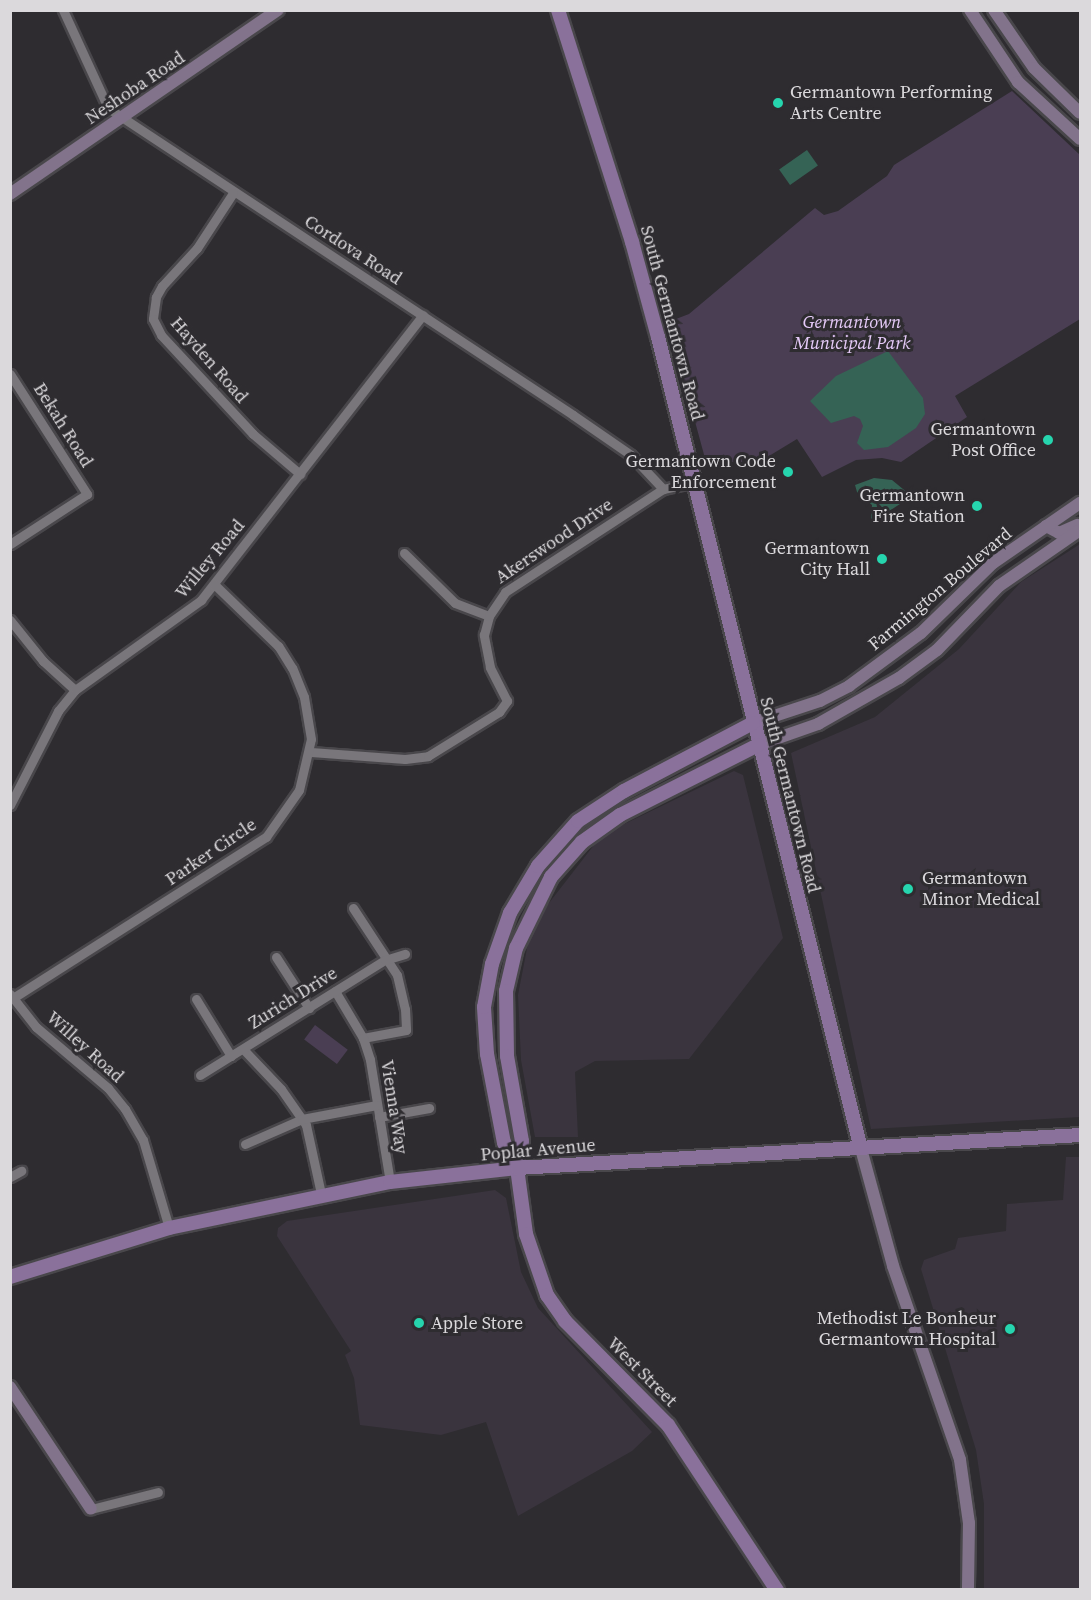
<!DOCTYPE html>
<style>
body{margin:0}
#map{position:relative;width:1091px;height:1600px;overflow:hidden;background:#2e2c30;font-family:"Source Serif 4",serif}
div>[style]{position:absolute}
.built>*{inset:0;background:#3a343e}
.green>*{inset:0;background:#4a3e53;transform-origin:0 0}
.water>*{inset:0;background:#356355;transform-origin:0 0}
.roads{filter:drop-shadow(2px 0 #49474b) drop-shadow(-2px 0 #49474b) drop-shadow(0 2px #49474b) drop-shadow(0 -2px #49474b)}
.street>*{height:9px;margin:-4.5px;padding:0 4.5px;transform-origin:4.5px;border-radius:4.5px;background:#79767b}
.secondary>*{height:12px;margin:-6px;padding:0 6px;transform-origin:6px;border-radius:6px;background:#82738b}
.primary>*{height:14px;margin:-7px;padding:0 7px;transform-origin:7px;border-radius:7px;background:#8a719b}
.dots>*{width:16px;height:16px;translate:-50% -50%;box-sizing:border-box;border:3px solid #2e2c30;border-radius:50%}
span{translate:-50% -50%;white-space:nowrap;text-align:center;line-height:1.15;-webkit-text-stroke:6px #2e2c30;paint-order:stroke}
.street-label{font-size:18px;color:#dbd9dc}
.poi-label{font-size:18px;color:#dbd9dc}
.left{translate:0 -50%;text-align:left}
.right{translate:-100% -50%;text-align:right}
.park-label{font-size:18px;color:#e5caf8;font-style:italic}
.frame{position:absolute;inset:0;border:12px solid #dbd9dc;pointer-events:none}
</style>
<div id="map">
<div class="built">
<div style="clip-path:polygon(1080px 544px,1080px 1117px,871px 1129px,791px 753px,875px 717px,959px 649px,1021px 582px)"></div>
<div style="clip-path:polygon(734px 771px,743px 775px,783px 938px,689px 1059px,595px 1061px,575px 1072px,578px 1137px,535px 1137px,521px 1060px,518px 995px,529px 938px,542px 912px,594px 845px,616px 828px)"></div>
<div style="clip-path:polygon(1066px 1157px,1080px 1157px,1080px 1589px,984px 1589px,984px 1504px,976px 1450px,921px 1269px,924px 1260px,955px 1249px,958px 1238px,1006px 1231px,1007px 1204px,1063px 1200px)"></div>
<div style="clip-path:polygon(495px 1190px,506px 1198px,521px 1272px,538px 1308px,652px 1432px,632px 1451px,518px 1516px,486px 1422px,441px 1435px,360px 1425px,354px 1378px,345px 1355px,351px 1351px,277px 1236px,278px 1228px,287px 1221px)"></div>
</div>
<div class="green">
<div style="clip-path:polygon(1012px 91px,1080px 155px,1080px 319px,955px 396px,967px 417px,901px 462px,882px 458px,856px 460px,822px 477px,797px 439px,759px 462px,706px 462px,668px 322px,689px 314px,815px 208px,824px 215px,838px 211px,887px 176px,894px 165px)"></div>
<div style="left:315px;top:1025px;width:41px;height:18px;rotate:37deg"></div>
</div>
<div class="water">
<div style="left:807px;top:150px;width:19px;height:34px;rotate:55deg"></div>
<div style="clip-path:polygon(888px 351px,923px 398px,925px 414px,916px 428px,888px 447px,864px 450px,857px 443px,863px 426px,860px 419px,854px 416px,831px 423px,810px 401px,836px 376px)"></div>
<div style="clip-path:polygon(874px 478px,892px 480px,909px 494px,906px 500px,871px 523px,872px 505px,857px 492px,855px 485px)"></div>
</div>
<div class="roads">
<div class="street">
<div style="left:63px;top:10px;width:108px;rotate:65.3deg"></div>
<div style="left:108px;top:108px;width:557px;rotate:33.43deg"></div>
<div style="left:573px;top:415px;width:70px;rotate:34.6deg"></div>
<div style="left:631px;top:455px;width:47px;rotate:46.7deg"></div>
<div style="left:233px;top:193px;width:66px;rotate:123.2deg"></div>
<div style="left:197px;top:248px;width:52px;rotate:132.6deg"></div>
<div style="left:162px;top:286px;width:13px;rotate:119deg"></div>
<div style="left:156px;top:297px;width:22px;rotate:98deg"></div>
<div style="left:153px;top:319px;width:18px;rotate:63deg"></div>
<div style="left:161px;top:335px;width:135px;rotate:47.1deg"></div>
<div style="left:253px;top:434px;width:62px;rotate:40.4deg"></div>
<div style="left:10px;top:374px;width:143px;rotate:57.3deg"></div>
<div style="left:87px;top:494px;width:92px;rotate:147deg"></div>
<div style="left:404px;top:553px;width:71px;rotate:44.4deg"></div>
<div style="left:455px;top:603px;width:36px;rotate:21deg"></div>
<div style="left:10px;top:620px;width:53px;rotate:51.2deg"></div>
<div style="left:43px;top:661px;width:43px;rotate:42.2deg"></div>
<div style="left:311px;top:752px;width:94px;rotate:4.3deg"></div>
<div style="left:405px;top:759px;width:23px;rotate:-7deg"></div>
<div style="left:428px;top:756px;width:84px;rotate:-31.8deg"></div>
<div style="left:499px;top:712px;width:14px;rotate:-54deg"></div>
<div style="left:507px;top:701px;width:38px;rotate:-117deg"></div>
<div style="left:490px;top:667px;width:33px;rotate:-101deg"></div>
<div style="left:484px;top:635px;width:20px;rotate:-75deg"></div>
<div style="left:489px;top:616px;width:29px;rotate:-56deg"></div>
<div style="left:505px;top:592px;width:189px;rotate:-33.1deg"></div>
<div style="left:663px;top:489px;width:33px;rotate:-12deg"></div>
<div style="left:10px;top:805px;width:106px;rotate:-62.9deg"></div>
<div style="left:58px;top:711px;width:27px;rotate:-51deg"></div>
<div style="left:75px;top:690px;width:155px;rotate:-35.5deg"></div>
<div style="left:201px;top:600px;width:361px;rotate:-52.1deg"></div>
<div style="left:353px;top:908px;width:80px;rotate:56.7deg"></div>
<div style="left:397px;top:975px;width:35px;rotate:77deg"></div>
<div style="left:405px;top:1009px;width:21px;rotate:87deg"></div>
<div style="left:406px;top:1030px;width:44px;rotate:169.5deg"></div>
<div style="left:276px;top:957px;width:61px;rotate:57.1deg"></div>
<div style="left:335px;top:991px;width:55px;rotate:59.2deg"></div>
<div style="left:363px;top:1038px;width:23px;rotate:72deg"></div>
<div style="left:370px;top:1060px;width:124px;rotate:80.7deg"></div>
<div style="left:10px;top:994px;width:42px;rotate:51.8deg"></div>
<div style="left:36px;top:1027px;width:94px;rotate:40.3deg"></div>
<div style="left:108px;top:1088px;width:27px;rotate:51deg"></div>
<div style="left:125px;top:1109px;width:36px;rotate:60deg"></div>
<div style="left:143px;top:1140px;width:92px;rotate:73.5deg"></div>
<div style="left:13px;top:998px;width:300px;rotate:-32.5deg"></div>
<div style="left:266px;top:837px;width:57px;rotate:-54.9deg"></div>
<div style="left:299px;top:790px;width:52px;rotate:-76.8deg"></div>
<div style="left:311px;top:739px;width:43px;rotate:-99.5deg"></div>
<div style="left:304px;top:697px;width:31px;rotate:-112deg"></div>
<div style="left:292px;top:668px;width:26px;rotate:-122deg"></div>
<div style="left:278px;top:646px;width:89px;rotate:-135.9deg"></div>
<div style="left:196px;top:999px;width:67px;rotate:58.4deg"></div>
<div style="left:243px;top:1049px;width:55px;rotate:46.5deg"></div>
<div style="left:281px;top:1089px;width:44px;rotate:55.2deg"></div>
<div style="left:306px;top:1125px;width:71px;rotate:77.7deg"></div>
<div style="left:200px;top:1075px;width:218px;rotate:-31.9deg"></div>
<div style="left:385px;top:960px;width:21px;rotate:-17deg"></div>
<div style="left:379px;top:1117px;width:51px;rotate:-10.2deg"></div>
<div style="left:245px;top:1144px;width:62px;rotate:-23.7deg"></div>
<div style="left:302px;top:1119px;width:76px;rotate:-10.6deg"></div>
<div style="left:10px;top:1177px;width:13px;rotate:-29deg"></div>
<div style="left:91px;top:1509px;width:69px;rotate:-14.2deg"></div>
</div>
<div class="secondary">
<div style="left:970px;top:10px;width:87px;rotate:56.3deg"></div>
<div style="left:1018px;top:82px;width:84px;rotate:42.6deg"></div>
<div style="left:994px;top:10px;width:70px;rotate:55.4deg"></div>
<div style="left:1034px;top:68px;width:64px;rotate:44.4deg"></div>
<div style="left:10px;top:194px;width:325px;rotate:-34.5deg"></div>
<div style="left:1046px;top:526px;width:15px;rotate:28deg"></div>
<div style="left:1059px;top:533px;width:20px;rotate:-24deg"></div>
<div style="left:753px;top:723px;width:71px;rotate:-18.2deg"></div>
<div style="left:820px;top:701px;width:33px;rotate:-27deg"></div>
<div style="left:849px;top:686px;width:89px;rotate:-36.4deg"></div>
<div style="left:921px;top:633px;width:100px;rotate:-44.2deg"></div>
<div style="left:993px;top:563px;width:106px;rotate:-34.6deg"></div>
<div style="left:758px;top:745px;width:64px;rotate:-19.3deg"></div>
<div style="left:818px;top:724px;width:93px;rotate:-29.6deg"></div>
<div style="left:899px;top:678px;width:47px;rotate:-36.4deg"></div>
<div style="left:937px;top:650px;width:89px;rotate:-45.9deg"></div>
<div style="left:999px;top:586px;width:98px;rotate:-34.7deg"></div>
<div style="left:860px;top:1145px;width:125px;rotate:74.7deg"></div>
<div style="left:893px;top:1266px;width:205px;rotate:70.9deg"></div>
<div style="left:960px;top:1460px;width:64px;rotate:81.9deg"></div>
<div style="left:969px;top:1523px;width:67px;rotate:90.9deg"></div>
<div style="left:10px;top:1387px;width:146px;rotate:56.4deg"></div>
</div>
<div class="primary">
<div style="left:558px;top:10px;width:244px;rotate:72.3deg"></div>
<div style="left:632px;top:242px;width:98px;rotate:74.7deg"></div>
<div style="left:658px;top:337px;width:833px;rotate:75.96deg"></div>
<div style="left:758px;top:745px;width:155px;rotate:153.1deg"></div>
<div style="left:620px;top:815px;width:47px;rotate:144.6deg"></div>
<div style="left:582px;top:842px;width:47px;rotate:131.5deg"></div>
<div style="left:551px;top:877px;width:79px;rotate:116.2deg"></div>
<div style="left:516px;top:948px;width:44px;rotate:103.1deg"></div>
<div style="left:506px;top:991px;width:65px;rotate:89.1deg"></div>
<div style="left:507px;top:1056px;width:86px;rotate:80deg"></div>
<div style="left:522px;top:1141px;width:27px;rotate:100deg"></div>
<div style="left:517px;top:1168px;width:67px;rotate:82.2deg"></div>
<div style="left:526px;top:1234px;width:65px;rotate:71deg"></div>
<div style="left:547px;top:1295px;width:32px;rotate:55deg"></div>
<div style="left:565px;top:1321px;width:146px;rotate:45.3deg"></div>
<div style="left:668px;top:1425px;width:198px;rotate:56.6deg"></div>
<div style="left:517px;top:1168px;width:28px;rotate:-117deg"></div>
<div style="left:504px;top:1143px;width:91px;rotate:-100.8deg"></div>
<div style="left:487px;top:1054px;width:47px;rotate:-93.7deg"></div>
<div style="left:484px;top:1007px;width:44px;rotate:-79.5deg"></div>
<div style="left:492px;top:964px;width:54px;rotate:-70.6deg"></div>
<div style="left:510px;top:913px;width:55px;rotate:-59.2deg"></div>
<div style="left:538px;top:866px;width:60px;rotate:-48.4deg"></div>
<div style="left:578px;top:821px;width:55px;rotate:-33.1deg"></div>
<div style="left:624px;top:791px;width:146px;rotate:-27.8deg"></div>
<div style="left:10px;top:1277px;width:166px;rotate:-17.1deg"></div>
<div style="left:169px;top:1228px;width:226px;rotate:-11.8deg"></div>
<div style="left:390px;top:1182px;width:128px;rotate:-6.3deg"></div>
<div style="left:517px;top:1168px;width:564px;rotate:-3.35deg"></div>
</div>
</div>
<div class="dots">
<div style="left:778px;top:103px;background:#26d5ae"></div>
<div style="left:1048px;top:440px;background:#26d5ae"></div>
<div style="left:788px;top:472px;background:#26d5ae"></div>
<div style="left:977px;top:506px;background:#26d5ae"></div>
<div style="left:882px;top:559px;background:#26d5ae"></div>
<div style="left:908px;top:889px;background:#26d5ae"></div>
<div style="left:419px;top:1323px;background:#26d5ae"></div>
<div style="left:1010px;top:1329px;background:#26d5ae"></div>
</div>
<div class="street-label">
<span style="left:135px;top:88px;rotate:-34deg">Neshoba Road</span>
<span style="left:353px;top:250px;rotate:33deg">Cordova Road</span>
<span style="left:672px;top:323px;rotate:75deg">South Germantown Road</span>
<span style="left:209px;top:360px;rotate:49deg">Hayden Road</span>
<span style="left:63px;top:425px;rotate:58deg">Bekah Road</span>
<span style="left:554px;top:541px;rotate:-34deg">Akerswood Drive</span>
<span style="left:210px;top:559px;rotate:-50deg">Willey Road</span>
<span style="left:940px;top:589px;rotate:-40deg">Farmington Boulevard</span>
<span style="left:790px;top:795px;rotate:76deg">South Germantown Road</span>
<span style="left:211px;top:852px;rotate:-34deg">Parker Circle</span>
<span style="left:293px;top:998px;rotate:-32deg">Zurich Drive</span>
<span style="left:85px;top:1047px;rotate:42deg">Willey Road</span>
<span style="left:394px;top:1107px;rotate:81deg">Vienna Way</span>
<span style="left:538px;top:1150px;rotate:-5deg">Poplar Avenue</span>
<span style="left:642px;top:1372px;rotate:45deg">West Street</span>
</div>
<div class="poi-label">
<span class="left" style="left:790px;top:103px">Germantown Performing<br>Arts Centre</span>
<span class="right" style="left:1036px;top:440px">Germantown<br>Post Office</span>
<span class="right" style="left:776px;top:472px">Germantown Code<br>Enforcement</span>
<span class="right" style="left:965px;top:506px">Germantown<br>Fire Station</span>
<span class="right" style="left:870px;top:559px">Germantown<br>City Hall</span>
<span class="left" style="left:922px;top:889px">Germantown<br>Minor Medical</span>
<span class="right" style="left:996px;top:1329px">Methodist Le Bonheur<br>Germantown Hospital</span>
<span class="left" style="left:431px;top:1323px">Apple Store</span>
</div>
<div class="park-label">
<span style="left:852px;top:333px">Germantown<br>Municipal Park</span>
</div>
<div class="frame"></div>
</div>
